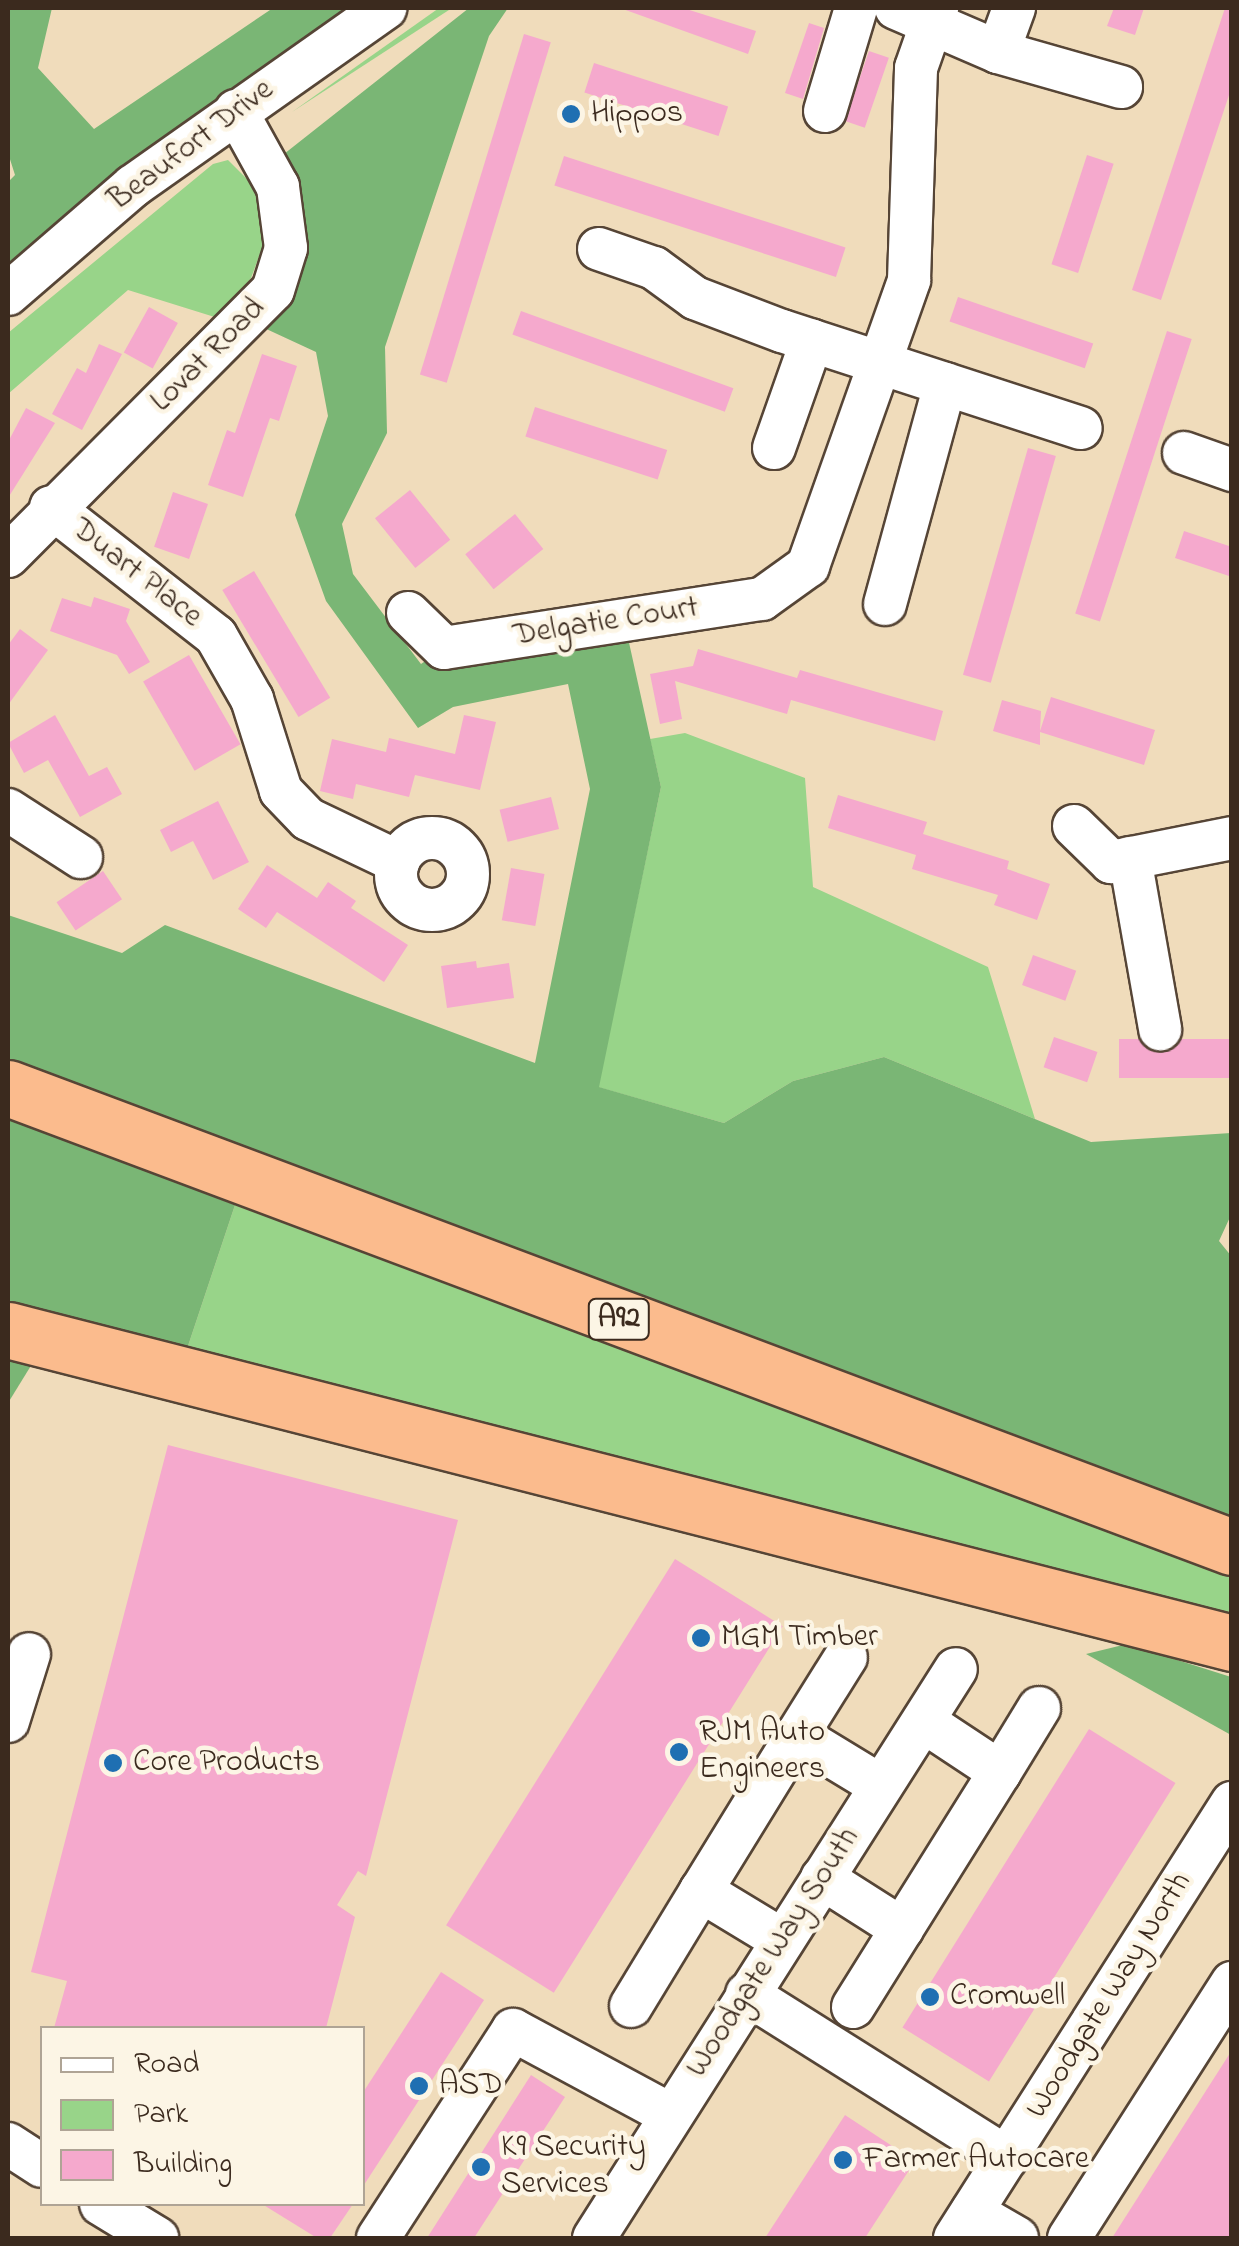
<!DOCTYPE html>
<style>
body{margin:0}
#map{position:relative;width:1239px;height:2246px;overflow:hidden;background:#f0dcbb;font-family:"Indie Flower",sans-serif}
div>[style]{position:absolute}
.green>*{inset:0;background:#98d489}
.forest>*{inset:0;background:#7ab675}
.building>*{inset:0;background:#f5a9cd;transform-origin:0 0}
.roads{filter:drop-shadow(2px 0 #564536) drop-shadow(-2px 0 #564536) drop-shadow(0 2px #564536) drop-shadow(0 -2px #564536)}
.minor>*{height:42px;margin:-21px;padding:0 21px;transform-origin:21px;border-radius:21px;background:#fff}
.minor>.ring{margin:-21px;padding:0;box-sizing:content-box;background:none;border:42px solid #fff;border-radius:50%}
.highway>*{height:55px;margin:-27.5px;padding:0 27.5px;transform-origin:27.5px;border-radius:27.5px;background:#fbbb8d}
.dots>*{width:28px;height:28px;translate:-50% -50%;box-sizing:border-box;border:5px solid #fcf5e5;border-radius:50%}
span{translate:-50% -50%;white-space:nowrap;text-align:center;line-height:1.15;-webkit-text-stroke:9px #fcf5e5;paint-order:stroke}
.shield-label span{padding:2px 8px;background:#fcf5e5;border:2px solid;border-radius:8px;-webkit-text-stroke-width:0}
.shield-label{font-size:30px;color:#3b2a1e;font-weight:700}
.poi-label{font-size:32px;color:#3b2a1e}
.left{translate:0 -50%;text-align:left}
.street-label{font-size:32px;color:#3b2a1e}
.frame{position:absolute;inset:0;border:10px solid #3b2a1e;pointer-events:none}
.legend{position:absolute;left:40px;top:2026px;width:325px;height:180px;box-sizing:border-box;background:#fcf5e5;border:2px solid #afa495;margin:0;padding:12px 18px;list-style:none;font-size:30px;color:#3b2a1e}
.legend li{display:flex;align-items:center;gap:20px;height:50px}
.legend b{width:50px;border:2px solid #afa495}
</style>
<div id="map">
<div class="green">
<div style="clip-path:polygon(439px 8px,452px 8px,292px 112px)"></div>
<div style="clip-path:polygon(228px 160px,259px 191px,263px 246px,251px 278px,221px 319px,128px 290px,8px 394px,8px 333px,213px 164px)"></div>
<div style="clip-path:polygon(685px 733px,805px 778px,813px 887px,988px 967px,1035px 1119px,884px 1057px,793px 1081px,724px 1123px,598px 1087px,661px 787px,650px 739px)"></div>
<div style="clip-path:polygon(235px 1205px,1231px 1578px,1231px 1632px,187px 1349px)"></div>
</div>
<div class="forest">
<div style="clip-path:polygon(8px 8px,52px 8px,38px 68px,94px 129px,273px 8px,362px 8px,8px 273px,8px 182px,15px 175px,8px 153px)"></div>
<div style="clip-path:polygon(469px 8px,508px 8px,489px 36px,385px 347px,387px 433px,342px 524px,353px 574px,421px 664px,444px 648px,624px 620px,661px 787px,599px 1087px,724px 1123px,793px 1081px,884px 1057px,1091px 1142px,1231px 1133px,1231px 1215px,1219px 1241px,1232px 1257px,1231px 1524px,8px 1068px,8px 915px,122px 953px,165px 925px,535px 1063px,590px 789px,568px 684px,453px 707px,418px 728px,326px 601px,295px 515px,328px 416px,316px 352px,262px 327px,296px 282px,265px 169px)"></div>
<div style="clip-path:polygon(8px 1118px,235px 1205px,187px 1349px,8px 1310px)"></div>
<div style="clip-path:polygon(8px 1357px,32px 1364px,8px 1403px)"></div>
<div style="clip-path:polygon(1127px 1644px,1231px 1677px,1231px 1735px,1086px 1654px)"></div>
</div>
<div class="building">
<div style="clip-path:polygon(620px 8px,683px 8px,756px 31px,748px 54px)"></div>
<div style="clip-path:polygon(1114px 8px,1144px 8px,1135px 35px,1107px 26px)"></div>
<div style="clip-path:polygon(1225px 8px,1232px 8px,1232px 86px,1161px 300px,1132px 290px)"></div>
<div style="clip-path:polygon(809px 23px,824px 28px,803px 99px,785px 93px)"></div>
<div style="left:524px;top:34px;width:28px;height:356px;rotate:17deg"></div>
<div style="left:869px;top:51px;width:21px;height:74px;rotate:19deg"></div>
<div style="left:594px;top:63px;width:141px;height:31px;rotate:18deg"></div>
<div style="left:1087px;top:155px;width:28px;height:115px;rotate:18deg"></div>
<div style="left:564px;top:156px;width:296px;height:31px;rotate:18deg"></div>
<div style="left:958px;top:297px;width:143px;height:26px;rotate:19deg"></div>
<div style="left:149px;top:307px;width:33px;height:52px;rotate:29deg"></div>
<div style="left:521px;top:311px;width:226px;height:25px;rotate:20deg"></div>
<div style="left:1167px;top:331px;width:26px;height:297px;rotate:18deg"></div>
<div style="clip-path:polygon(99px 344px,122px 354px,82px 430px,52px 414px,77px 368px,86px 373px)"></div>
<div style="clip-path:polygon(262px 354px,297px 366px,279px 421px,270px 418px,243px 497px,208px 485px,227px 430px,235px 433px)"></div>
<div style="left:535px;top:407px;width:139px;height:31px;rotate:18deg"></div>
<div style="clip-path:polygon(26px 408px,55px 423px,8px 498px,8px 442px)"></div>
<div style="left:1028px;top:448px;width:29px;height:236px;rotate:16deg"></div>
<div style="left:410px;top:490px;width:64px;height:45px;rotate:51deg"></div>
<div style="left:173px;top:492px;width:37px;height:58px;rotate:19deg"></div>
<div style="left:515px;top:514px;width:45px;height:64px;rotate:51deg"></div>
<div style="clip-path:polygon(1184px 531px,1232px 547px,1232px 577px,1175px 558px)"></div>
<div style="left:254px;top:571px;width:148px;height:37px;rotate:59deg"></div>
<div style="clip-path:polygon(94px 597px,130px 609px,126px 621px,150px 662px,129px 674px,117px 655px,50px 631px,62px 598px,91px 607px)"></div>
<div style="clip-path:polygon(20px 629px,48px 650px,8px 705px,8px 645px)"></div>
<div style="clip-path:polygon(698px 649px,797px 678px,800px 670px,943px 711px,935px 741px,791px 700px,787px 714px,675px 681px,682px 719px,660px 724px,650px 674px,693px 666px)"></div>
<div style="left:189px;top:655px;width:103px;height:53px;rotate:60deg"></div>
<div style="clip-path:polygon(1051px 697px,1155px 730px,1144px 765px,1040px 732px,1040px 745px,993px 731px,1002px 700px,1041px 711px,1040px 731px)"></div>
<div style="clip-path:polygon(55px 715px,89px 776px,107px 767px,122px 794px,80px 817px,48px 760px,24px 773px,8px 743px)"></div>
<div style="clip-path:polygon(464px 715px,496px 722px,480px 790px,415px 775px,409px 797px,356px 784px,353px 799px,320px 791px,332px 739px,386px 752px,389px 738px,455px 754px)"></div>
<div style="clip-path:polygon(838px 795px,927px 822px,923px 834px,1009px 861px,1007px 869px,1050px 884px,1037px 920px,994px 905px,998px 895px,912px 869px,916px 855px,828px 828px)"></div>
<div style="left:551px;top:797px;width:33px;height:53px;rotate:76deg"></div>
<div style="clip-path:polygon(218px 801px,249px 862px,213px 880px,193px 841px,171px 852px,160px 830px)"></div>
<div style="clip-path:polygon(267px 865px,317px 898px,328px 882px,356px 901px,351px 908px,408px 945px,384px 982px,277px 912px,266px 928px,238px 909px)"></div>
<div style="left:511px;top:868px;width:34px;height:53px;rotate:10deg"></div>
<div style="left:103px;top:871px;width:34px;height:56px;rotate:56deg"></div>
<div style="left:1033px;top:955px;width:46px;height:32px;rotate:20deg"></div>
<div style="clip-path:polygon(476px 961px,477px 968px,509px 963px,514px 998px,447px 1008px,441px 966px)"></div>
<div style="left:1054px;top:1037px;width:46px;height:32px;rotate:19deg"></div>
<div style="left:1232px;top:1039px;width:39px;height:113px;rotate:90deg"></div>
<div style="clip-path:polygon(168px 1445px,458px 1520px,366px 1876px,358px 1871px,337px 1905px,355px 1917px,326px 2028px,54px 2028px,67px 1981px,31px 1972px)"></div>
<div style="left:675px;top:1559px;width:127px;height:432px;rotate:32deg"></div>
<div style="left:1089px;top:1729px;width:102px;height:352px;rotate:32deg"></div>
<div style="clip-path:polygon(441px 1972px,484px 2000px,362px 2188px,362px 2094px)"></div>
<div style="clip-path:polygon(1232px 2050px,1232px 2238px,1112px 2238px)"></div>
<div style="clip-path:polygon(531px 2075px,565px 2097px,474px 2238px,427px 2238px)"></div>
<div style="clip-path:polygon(845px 2115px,915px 2161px,865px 2238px,765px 2238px)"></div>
<div style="clip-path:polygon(262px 2204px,353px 2204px,330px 2238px,317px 2238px)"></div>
</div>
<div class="roads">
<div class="minor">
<div style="left:896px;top:8px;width:111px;rotate:23.3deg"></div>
<div style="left:998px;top:52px;width:128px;rotate:15.9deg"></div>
<div style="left:998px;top:52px;width:47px;rotate:-70deg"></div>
<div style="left:825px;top:111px;width:108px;rotate:-73.2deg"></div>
<div style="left:599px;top:249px;width:58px;rotate:19.1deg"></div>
<div style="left:654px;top:268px;width:51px;rotate:36.2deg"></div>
<div style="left:695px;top:298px;width:93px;rotate:20.8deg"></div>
<div style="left:782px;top:331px;width:314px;rotate:18deg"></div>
<div style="left:8px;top:294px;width:165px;rotate:-40.8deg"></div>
<div style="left:133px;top:186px;width:309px;rotate:-35.2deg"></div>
<div style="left:774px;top:448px;width:114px;rotate:-70.6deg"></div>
<div style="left:1184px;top:453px;width:51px;rotate:19.5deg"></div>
<div style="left:51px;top:507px;width:209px;rotate:38deg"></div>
<div style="left:216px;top:636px;width:73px;rotate:60.3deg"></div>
<div style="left:252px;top:699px;width:96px;rotate:72.5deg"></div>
<div style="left:281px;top:791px;width:39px;rotate:46deg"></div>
<div style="left:308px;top:819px;width:100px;rotate:25.5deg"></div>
<div style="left:8px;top:556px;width:375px;rotate:-45.1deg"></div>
<div style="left:273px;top:290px;width:44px;rotate:-72.8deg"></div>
<div style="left:286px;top:248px;width:62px;rotate:-97.5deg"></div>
<div style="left:278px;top:187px;width:87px;rotate:-118.9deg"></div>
<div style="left:885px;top:604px;width:228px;rotate:-74.7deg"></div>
<div style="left:408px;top:613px;width:50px;rotate:44.2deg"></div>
<div style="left:444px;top:648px;width:322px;rotate:-8.8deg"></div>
<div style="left:762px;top:599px;width:57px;rotate:-35.7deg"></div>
<div style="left:808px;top:566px;width:303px;rotate:-70.5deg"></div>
<div style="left:909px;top:280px;width:212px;rotate:-88.1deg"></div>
<div style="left:916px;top:68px;width:64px;rotate:-70.7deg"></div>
<div style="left:8px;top:810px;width:87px;rotate:32.8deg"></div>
<div style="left:1074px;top:826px;width:52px;rotate:44.2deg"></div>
<div style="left:1111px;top:862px;width:123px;rotate:-11.2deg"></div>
<div class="ring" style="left:396px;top:838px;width:30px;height:30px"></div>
<div style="left:1130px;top:858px;width:174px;rotate:80deg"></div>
<div style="left:8px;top:1721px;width:70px;rotate:-72.6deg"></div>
<div style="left:797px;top:1735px;width:92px;rotate:-57.9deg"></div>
<div style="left:1000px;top:1772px;width:75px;rotate:-58.6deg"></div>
<div style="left:822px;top:1878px;width:95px;rotate:32.5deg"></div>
<div style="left:782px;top:1940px;width:95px;rotate:-148.8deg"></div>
<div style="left:701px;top:1891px;width:183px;rotate:-58.4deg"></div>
<div style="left:797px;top:1735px;width:98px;rotate:31.3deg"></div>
<div style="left:747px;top:1994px;width:307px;rotate:32.2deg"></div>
<div style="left:631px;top:2006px;width:135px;rotate:-58.7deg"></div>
<div style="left:853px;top:2007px;width:277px;rotate:-58deg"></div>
<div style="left:1000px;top:1772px;width:92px;rotate:-146.5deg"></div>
<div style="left:8px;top:2144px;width:40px;rotate:32.9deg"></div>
<div style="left:101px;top:2204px;width:66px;rotate:31.3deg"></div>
<div style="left:972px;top:2212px;width:52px;rotate:30deg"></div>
<div style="left:378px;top:2238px;width:248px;rotate:-57deg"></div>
<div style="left:513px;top:2030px;width:179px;rotate:28.3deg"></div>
<div style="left:594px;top:2238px;width:674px;rotate:-57.54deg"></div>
<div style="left:955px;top:2238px;width:516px;rotate:-57.51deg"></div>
<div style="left:1069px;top:2238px;width:303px;rotate:-57.4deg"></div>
</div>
<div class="highway">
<div style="left:8px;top:1088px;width:1307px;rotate:20.56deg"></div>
<div style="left:8px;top:1330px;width:1263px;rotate:14.34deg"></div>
</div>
</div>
<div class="dots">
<div style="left:571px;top:114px;background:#1f6fb2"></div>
<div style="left:701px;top:1638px;background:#1f6fb2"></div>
<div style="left:679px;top:1752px;background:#1f6fb2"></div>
<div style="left:113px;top:1763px;background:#1f6fb2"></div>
<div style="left:930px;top:1997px;background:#1f6fb2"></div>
<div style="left:419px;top:2086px;background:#1f6fb2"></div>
<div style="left:843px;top:2160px;background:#1f6fb2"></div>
<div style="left:481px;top:2167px;background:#1f6fb2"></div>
</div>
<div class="shield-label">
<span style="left:619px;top:1319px">A92</span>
</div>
<div class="poi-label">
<span class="left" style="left:591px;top:114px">Hippos</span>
<span class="left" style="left:721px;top:1638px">MGM Timber</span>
<span class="left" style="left:699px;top:1752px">RJM Auto<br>Engineers</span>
<span class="left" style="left:133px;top:1763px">Core Products</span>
<span class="left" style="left:950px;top:1997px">Cromwell</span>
<span class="left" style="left:439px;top:2086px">ASD</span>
<span class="left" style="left:501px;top:2167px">K9 Security<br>Services</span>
<span class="left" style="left:863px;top:2160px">Farmer Autocare</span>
</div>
<div class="street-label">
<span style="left:192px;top:146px;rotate:-37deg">Beaufort Drive</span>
<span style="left:209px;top:356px;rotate:-45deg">Lovat Road</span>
<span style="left:136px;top:574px;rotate:38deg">Duart Place</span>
<span style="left:606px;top:623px;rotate:-9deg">Delgatie Court</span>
<span style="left:774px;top:1953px;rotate:-57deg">Woodgate Way South</span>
<span style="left:1110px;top:1996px;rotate:-58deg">Woodgate Way North</span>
</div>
<div class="frame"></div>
<ul class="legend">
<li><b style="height:12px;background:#fff"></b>Road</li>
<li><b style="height:28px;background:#98d489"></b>Park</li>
<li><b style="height:28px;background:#f5a9cd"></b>Building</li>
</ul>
</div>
